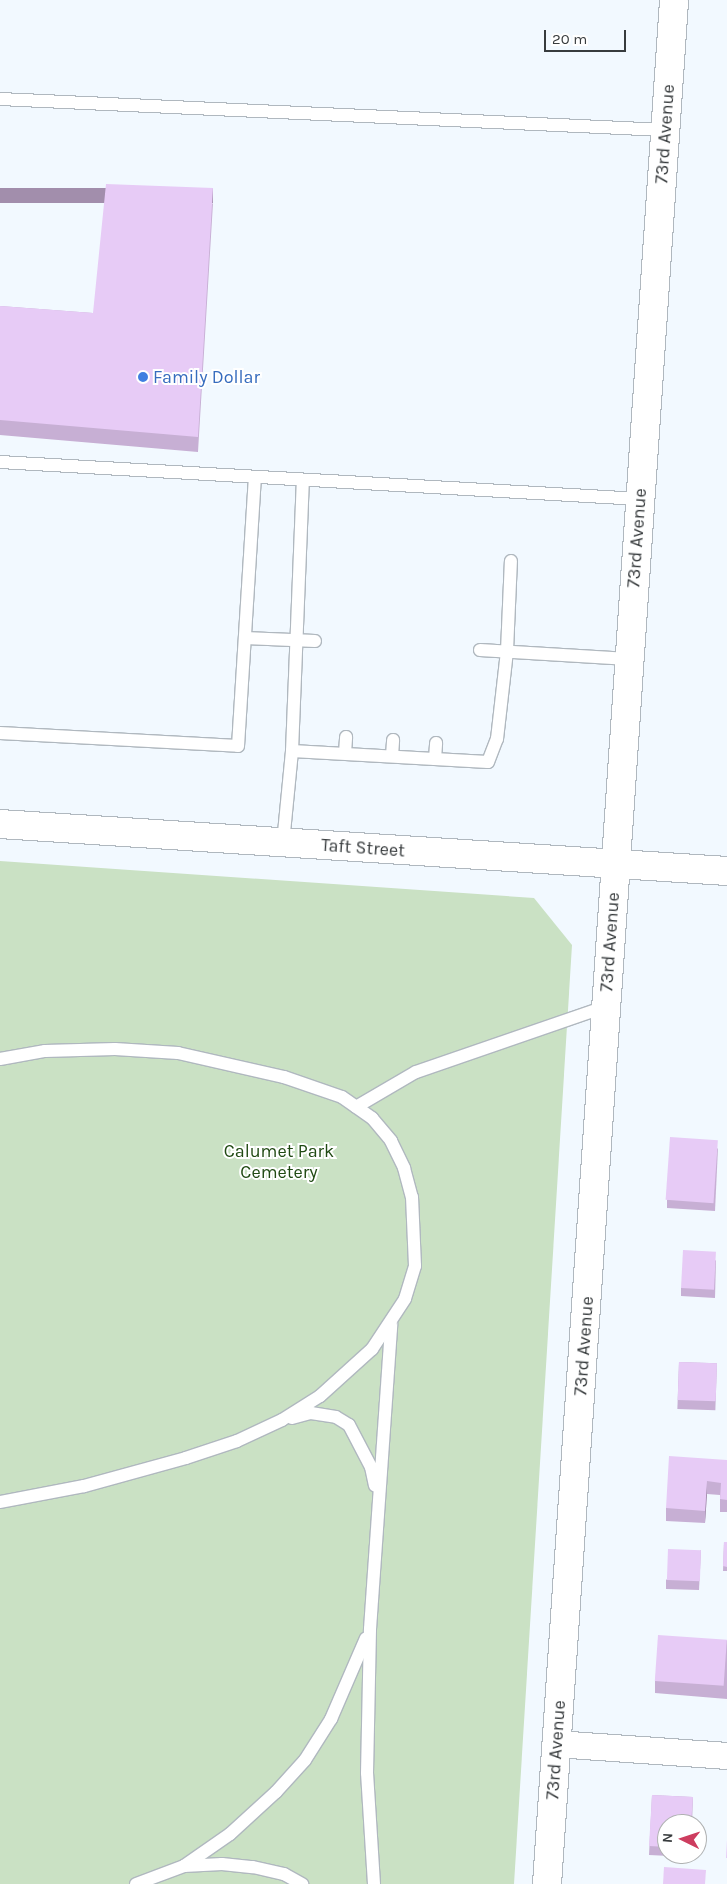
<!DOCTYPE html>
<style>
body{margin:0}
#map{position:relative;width:727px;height:1884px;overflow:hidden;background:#f2f9ff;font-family:Karla,sans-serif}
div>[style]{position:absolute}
.green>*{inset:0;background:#cae1c4}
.roads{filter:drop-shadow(1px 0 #b0b8bf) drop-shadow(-1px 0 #b0b8bf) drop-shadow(0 1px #b0b8bf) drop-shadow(0 -1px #b0b8bf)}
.service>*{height:12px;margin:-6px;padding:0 6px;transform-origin:6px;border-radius:6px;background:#fff}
.minor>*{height:26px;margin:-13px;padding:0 13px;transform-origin:13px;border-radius:13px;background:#fff}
.tertiary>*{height:28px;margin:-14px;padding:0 14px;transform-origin:14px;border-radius:14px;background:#fff}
.secondary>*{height:28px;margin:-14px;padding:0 14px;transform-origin:14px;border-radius:14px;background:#fff}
.wall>*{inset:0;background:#c7afd4;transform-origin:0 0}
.shaded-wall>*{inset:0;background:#a28eac;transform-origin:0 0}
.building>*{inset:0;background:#e7cbf6;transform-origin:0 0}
.dots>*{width:14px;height:14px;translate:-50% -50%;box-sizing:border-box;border:2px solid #fff;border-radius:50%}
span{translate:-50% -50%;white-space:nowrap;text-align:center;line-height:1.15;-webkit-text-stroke:4px #fff;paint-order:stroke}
.street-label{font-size:18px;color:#383c3e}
.shop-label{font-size:18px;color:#366cbe}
.left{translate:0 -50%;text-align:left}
.park-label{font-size:18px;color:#204a13}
.north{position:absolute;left:657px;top:1814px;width:50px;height:50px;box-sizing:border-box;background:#fff;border:1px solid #afb1b2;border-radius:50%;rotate:274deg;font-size:14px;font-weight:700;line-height:20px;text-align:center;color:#383c3e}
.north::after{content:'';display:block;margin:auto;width:18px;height:22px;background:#cd3d5f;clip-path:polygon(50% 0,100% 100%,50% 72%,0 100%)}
.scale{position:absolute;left:544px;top:30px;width:82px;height:22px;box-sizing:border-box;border:2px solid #383c3e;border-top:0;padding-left:6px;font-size:15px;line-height:18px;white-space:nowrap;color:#383c3e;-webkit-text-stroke:4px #fff;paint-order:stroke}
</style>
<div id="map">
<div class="green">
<div style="clip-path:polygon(0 861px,534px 898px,572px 945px,514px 1884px,0 1884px)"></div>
</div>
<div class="roads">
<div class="service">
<div style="left:0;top:99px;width:666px;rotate:2.67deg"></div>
<div style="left:0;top:462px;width:640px;rotate:3.31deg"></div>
<div style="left:245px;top:638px;width:70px;rotate:2.5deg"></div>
<div style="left:480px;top:650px;width:149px;rotate:3.5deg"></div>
<div style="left:0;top:733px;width:238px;rotate:3.1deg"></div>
<div style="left:238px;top:746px;width:269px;rotate:-86.4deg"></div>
<div style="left:292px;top:751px;width:271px;rotate:-87.7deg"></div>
<div style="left:345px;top:753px;width:16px;rotate:-86deg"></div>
<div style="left:392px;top:756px;width:16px;rotate:-86deg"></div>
<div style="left:435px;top:759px;width:16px;rotate:-86deg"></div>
<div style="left:283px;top:843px;width:92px;rotate:-84.4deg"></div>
<div style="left:292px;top:751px;width:196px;rotate:3.2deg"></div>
<div style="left:488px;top:762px;width:25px;rotate:-69deg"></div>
<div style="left:497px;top:739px;width:89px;rotate:-83.5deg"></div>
<div style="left:507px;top:651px;width:90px;rotate:-87.5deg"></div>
<div style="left:0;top:1059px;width:46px;rotate:-10.1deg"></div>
<div style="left:45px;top:1051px;width:70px;rotate:-1.6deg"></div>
<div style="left:115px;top:1049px;width:63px;rotate:3.6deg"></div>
<div style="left:178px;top:1053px;width:109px;rotate:12.8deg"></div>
<div style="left:284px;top:1077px;width:61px;rotate:19deg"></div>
<div style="left:342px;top:1097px;width:37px;rotate:35deg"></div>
<div style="left:372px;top:1118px;width:30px;rotate:50deg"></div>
<div style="left:391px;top:1141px;width:30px;rotate:64deg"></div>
<div style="left:404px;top:1168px;width:30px;rotate:75deg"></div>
<div style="left:412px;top:1197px;width:69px;rotate:87.5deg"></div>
<div style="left:415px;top:1266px;width:34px;rotate:107deg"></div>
<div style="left:405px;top:1299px;width:60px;rotate:123.4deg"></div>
<div style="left:372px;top:1349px;width:70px;rotate:137.9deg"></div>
<div style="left:320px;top:1396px;width:45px;rotate:147.7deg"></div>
<div style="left:282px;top:1420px;width:50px;rotate:155deg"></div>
<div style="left:237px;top:1441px;width:54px;rotate:161.6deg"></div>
<div style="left:186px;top:1458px;width:106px;rotate:164.6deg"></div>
<div style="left:84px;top:1486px;width:86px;rotate:169.2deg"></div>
<div style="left:356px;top:1107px;width:69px;rotate:-30.3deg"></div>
<div style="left:416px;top:1072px;width:200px;rotate:-19deg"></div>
<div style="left:292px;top:1418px;width:20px;rotate:-15deg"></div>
<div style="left:311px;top:1413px;width:25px;rotate:9deg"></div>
<div style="left:336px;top:1417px;width:15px;rotate:32deg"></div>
<div style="left:349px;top:1425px;width:47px;rotate:62.4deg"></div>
<div style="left:371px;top:1467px;width:19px;rotate:78deg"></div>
<div style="left:184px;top:1866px;width:38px;rotate:-3deg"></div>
<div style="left:222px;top:1864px;width:31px;rotate:6deg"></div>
<div style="left:253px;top:1867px;width:32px;rotate:13deg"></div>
<div style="left:284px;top:1874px;width:21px;rotate:29deg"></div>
<div style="left:136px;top:1884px;width:51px;rotate:-20.6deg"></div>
<div style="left:184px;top:1866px;width:56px;rotate:-34.8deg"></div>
<div style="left:230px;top:1834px;width:62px;rotate:-42.4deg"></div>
<div style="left:276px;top:1792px;width:43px;rotate:-47.8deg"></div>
<div style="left:305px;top:1760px;width:49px;rotate:-57.6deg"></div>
<div style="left:331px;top:1719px;width:88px;rotate:-66.6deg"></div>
<div style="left:374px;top:1884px;width:111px;rotate:-93.6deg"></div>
<div style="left:367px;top:1773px;width:144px;rotate:-88.8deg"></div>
<div style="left:370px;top:1629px;width:305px;rotate:-86deg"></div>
</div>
<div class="minor">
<div style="left:556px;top:1744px;width:171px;rotate:4deg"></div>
</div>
<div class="tertiary">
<div style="left:547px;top:1884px;width:1888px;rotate:-86.14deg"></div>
</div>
<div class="secondary">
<div style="left:0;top:824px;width:729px;rotate:3.7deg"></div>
</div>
</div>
<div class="wall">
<div style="clip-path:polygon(213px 203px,198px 452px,0 435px,0 306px,93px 313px)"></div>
<div style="clip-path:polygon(718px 1148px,715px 1211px,667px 1208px,667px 1200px)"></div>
<div style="clip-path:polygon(716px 1260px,715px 1298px,681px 1296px,681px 1288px)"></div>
<div style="left:679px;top:1362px;width:38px;height:47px;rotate:2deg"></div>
<div style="clip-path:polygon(727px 1460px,727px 1512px,720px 1512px,720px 1495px,707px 1494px,705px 1523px,666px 1521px,666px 1508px)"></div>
<div style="clip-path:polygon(724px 1542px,727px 1542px,727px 1571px,723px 1571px)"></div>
<div style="clip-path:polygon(701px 1550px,699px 1590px,666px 1589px,666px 1580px)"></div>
<div style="clip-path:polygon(727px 1640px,727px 1699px,655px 1693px,655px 1681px)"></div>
<div style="clip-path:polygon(652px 1795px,693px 1797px,692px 1824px,667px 1824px,667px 1854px,690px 1854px,690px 1857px,649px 1855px)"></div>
</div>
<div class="shaded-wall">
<div style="left:213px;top:188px;width:15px;height:249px;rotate:90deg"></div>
<div style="clip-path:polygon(707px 1481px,707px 1494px,705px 1523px,705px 1511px)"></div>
</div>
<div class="building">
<div style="clip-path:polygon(106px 184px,213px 188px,198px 437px,0 420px,0 306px,93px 313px)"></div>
<div style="left:670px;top:1137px;width:48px;height:63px;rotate:4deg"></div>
<div style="left:683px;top:1250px;width:33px;height:38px;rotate:3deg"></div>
<div style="left:679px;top:1362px;width:38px;height:38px;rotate:2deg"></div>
<div style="clip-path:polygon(669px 1456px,727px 1460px,727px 1500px,720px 1499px,721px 1483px,707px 1481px,705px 1511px,666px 1508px)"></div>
<div style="clip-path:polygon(724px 1542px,727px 1542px,727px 1567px,723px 1566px)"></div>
<div style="left:668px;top:1549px;width:33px;height:31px;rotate:2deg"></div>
<div style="left:658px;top:1635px;width:69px;height:46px;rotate:4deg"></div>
<div style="clip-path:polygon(652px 1795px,693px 1797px,691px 1824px,667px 1824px,667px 1847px,649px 1846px)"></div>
<div style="clip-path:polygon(727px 1840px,727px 1858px,726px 1858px)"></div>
<div style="clip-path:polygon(664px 1867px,706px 1870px,705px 1884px,663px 1884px)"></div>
</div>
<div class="dots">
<div style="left:143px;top:377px;background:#3f7fe0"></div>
</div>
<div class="street-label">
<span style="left:665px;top:134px;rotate:-86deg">73rd Avenue</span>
<span style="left:637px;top:538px;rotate:-86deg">73rd Avenue</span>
<span style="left:363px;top:848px;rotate:4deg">Taft Street</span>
<span style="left:610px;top:942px;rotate:-86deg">73rd Avenue</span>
<span style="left:584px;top:1346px;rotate:-86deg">73rd Avenue</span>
<span style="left:556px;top:1750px;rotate:-86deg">73rd Avenue</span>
</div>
<div class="shop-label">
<span class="left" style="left:153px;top:377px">Family Dollar</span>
</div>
<div class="park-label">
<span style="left:279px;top:1162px">Calumet Park<br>Cemetery</span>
</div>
<div class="north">N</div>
<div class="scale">20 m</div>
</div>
